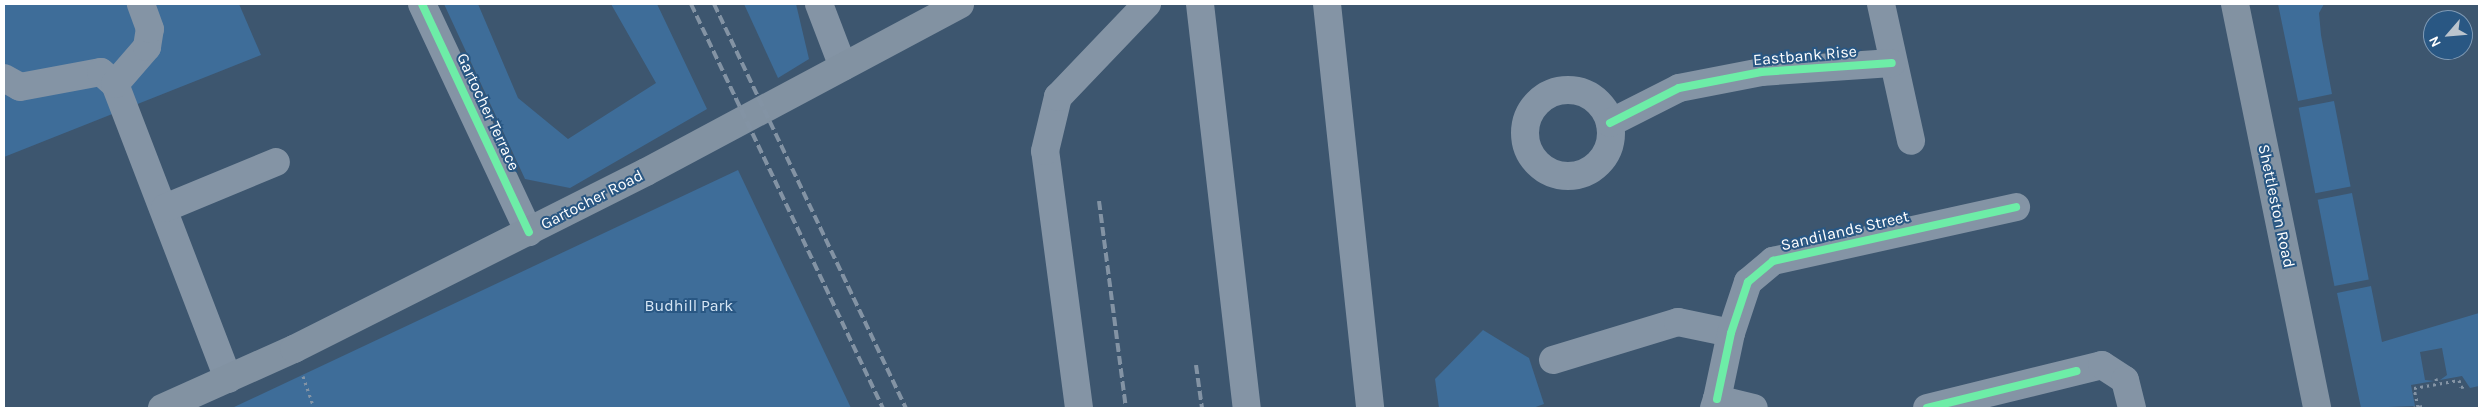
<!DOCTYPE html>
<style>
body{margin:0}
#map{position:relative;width:2483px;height:412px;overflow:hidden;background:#3d566f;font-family:Karla,sans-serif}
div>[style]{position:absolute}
.green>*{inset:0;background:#3e6d99;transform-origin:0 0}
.path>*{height:3px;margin-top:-1.5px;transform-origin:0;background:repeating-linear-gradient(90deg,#8494a5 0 2.5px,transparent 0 6.5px)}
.minor>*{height:28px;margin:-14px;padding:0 14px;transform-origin:14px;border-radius:14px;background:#8494a5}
.minor>.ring{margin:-14px;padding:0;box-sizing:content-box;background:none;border:28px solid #8494a5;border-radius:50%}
.major>*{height:28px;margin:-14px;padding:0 14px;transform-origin:14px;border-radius:14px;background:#8292a2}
.rail>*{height:4px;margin-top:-2px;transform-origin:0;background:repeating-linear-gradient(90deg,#8393a4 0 9px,transparent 0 13px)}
.cycleway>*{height:8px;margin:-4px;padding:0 4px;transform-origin:4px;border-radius:4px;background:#6deda7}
span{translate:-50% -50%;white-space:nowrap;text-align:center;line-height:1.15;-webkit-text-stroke:4px #295783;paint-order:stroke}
.street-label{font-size:16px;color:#fff}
.park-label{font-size:16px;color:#d6e6f5}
.frame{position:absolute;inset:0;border:5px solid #fff;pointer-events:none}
.north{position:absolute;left:2423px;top:10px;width:50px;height:50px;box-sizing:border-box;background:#295783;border:1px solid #7f9ab5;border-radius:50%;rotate:243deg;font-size:14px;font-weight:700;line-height:20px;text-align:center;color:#fff}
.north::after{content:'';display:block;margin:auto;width:18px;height:22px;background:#bbc4cd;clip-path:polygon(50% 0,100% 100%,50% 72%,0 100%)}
</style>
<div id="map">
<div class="green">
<div style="clip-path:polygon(4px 4px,239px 4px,261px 55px,4px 157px)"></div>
<div style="clip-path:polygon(444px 4px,478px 4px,518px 98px,568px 139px,656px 83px,611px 4px,657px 4px,707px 109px,570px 188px,525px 179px)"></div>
<div style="clip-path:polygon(744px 4px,796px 4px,809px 59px,778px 78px)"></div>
<div style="clip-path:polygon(2278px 4px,2324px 4px,2319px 13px,2321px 35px,2332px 94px,2298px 101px)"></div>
<div style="left:2334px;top:101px;width:87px;height:36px;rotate:79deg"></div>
<div style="clip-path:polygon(738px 170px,851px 408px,232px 408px)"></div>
<div style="left:2352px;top:193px;width:88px;height:35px;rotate:79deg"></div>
<div style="clip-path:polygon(2371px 286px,2382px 342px,2479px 313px,2479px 386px,2470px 388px,2462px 376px,2440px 380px,2447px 375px,2442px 348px,2420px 352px,2425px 380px,2434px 381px,2411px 385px,2415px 406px,2361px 408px,2337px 293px)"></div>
<div style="clip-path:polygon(1483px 330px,1529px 358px,1544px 404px,1533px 408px,1439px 408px,1435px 379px)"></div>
</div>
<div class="path">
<div style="left:303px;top:376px;width:34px;rotate:71deg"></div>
<div style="left:2436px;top:378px;width:6px;rotate:81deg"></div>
<div style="left:2418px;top:407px;width:19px;rotate:-102deg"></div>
<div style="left:2414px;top:388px;width:46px;rotate:-10.1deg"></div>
<div style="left:2459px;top:380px;width:7px;rotate:74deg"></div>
<div style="left:2461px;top:387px;width:5px;rotate:-11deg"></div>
<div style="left:2413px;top:408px;width:10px;rotate:-11deg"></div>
</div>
<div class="minor">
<div style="left:422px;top:4px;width:252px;rotate:64.9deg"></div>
<div style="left:819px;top:4px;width:67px;rotate:69.1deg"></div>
<div style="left:1200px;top:4px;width:407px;rotate:83.4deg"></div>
<div style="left:1327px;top:4px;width:406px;rotate:83.9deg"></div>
<div style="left:1881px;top:4px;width:140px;rotate:77.6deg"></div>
<div style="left:4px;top:78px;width:18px;rotate:29deg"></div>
<div style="left:20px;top:87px;width:82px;rotate:-10.5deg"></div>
<div style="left:101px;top:72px;width:18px;rotate:41deg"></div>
<div style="left:115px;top:84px;width:316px;rotate:69deg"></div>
<div style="left:115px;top:84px;width:49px;rotate:-49.1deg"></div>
<div style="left:147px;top:47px;width:18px;rotate:-81deg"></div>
<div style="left:150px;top:29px;width:27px;rotate:-110deg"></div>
<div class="ring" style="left:1525px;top:90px;width:58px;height:58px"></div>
<div style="left:1610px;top:123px;width:77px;rotate:-26.9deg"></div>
<div style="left:1679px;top:88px;width:84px;rotate:-11deg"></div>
<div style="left:1761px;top:72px;width:131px;rotate:-3.9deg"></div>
<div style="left:165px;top:208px;width:120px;rotate:-22.5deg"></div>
<div style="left:1553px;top:360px;width:131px;rotate:-16.9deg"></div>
<div style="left:1678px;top:322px;width:54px;rotate:11.7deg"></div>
<div style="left:1717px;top:399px;width:67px;rotate:-78deg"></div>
<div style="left:1731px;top:333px;width:54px;rotate:-71.6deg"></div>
<div style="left:1748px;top:282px;width:33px;rotate:-40deg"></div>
<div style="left:1773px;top:261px;width:249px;rotate:-12.5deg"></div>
<div style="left:1079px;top:408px;width:259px;rotate:-97.5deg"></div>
<div style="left:1045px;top:151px;width:56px;rotate:-76.5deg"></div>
<div style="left:1058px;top:97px;width:129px;rotate:-46.3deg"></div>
<div style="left:1714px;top:408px;width:9px;rotate:-72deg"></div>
<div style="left:1717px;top:399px;width:38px;rotate:14deg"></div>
<div style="left:1927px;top:408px;width:180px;rotate:-13.8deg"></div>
<div style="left:2102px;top:365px;width:27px;rotate:33deg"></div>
<div style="left:2125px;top:380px;width:29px;rotate:76deg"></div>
</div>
<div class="major">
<div style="left:2235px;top:4px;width:412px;rotate:78.5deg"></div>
<div style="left:162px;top:408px;width:145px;rotate:-24.1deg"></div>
<div style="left:294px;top:349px;width:394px;rotate:-26.7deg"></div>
<div style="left:646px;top:172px;width:356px;rotate:-28.1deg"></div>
</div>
<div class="rail">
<div style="left:691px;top:4px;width:447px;rotate:64.6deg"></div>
<div style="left:714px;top:4px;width:447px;rotate:64.6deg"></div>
<div style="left:1099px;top:201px;width:209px;rotate:82.6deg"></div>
<div style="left:1196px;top:365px;width:43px;rotate:82.1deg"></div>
</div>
<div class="cycleway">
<div style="left:422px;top:4px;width:252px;rotate:64.9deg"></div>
<div style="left:1610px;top:123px;width:77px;rotate:-26.9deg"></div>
<div style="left:1679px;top:88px;width:84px;rotate:-11deg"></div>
<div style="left:1761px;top:72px;width:131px;rotate:-3.9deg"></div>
<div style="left:1717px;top:399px;width:67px;rotate:-78deg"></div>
<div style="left:1731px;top:333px;width:54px;rotate:-71.6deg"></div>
<div style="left:1748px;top:282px;width:33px;rotate:-40deg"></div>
<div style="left:1773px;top:261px;width:249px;rotate:-12.5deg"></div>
<div style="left:1927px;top:408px;width:154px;rotate:-13.9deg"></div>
</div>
<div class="street-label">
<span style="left:1805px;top:56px;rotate:-5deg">Eastbank Rise</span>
<span style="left:488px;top:112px;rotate:65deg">Gartocher Terrace</span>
<span style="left:592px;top:200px;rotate:-27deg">Gartocher Road</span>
<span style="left:2276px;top:206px;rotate:78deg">Shettleston Road</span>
<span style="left:1845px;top:231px;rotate:-13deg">Sandilands Street</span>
</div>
<div class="park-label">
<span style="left:689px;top:306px">Budhill Park</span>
</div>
<div class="frame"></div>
<div class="north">N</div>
</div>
